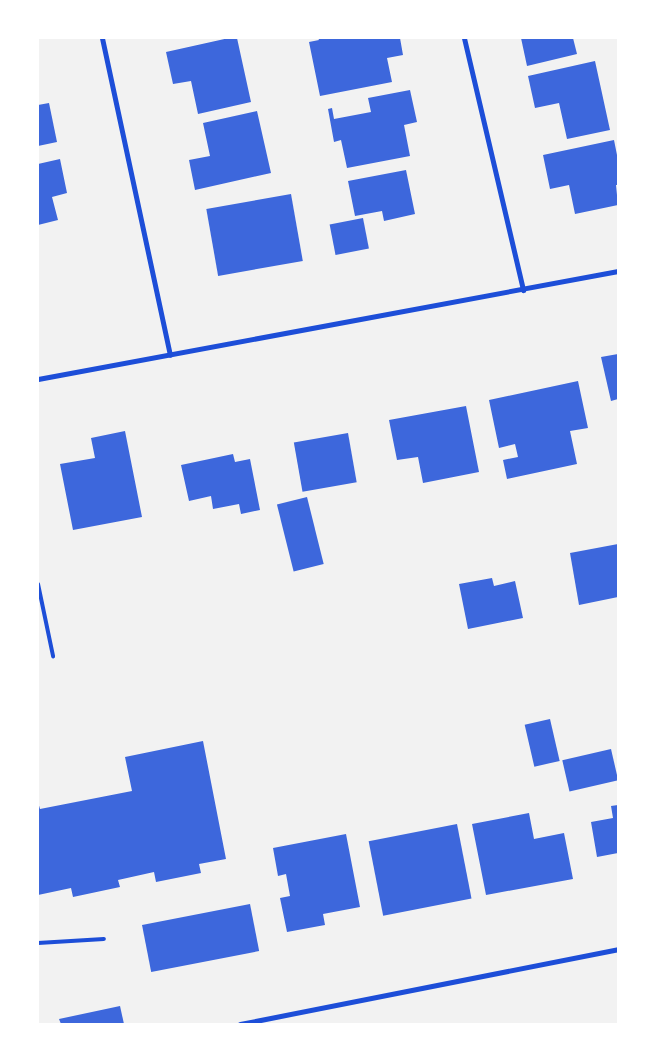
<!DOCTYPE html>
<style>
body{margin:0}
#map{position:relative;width:656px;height:1062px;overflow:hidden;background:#f2f2f2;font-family:Barlow,sans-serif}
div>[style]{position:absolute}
.building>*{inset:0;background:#3d67dc;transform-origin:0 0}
.service>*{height:4px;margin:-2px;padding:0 2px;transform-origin:2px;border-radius:2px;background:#1d4ed8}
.minor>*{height:5px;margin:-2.5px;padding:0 2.5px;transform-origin:2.5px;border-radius:2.5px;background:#1d4ed8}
span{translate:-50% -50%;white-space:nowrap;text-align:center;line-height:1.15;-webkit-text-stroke:4px #fff;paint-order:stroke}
.frame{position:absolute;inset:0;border:39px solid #fff;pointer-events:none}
</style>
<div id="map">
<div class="building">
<div style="clip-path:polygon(229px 38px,237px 38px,251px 102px,198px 114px,191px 81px,173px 84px,166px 52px)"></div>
<div style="clip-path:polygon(318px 38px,400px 38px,403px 55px,387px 58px,392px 82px,320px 96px,309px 42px,319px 40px)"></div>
<div style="clip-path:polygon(521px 38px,573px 38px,577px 54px,527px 66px)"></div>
<div style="clip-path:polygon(595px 61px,610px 130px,567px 139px,559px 103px,535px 108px,528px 76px)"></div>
<div style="clip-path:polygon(410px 90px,417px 122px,404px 125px,410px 156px,347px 168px,341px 140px,334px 142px,328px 109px,332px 108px,334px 119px,371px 112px,368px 98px)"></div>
<div style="clip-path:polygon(49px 103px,57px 142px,38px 146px,38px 105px)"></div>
<div style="clip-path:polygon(257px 111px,271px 173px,195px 190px,189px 160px,210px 156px,203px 123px)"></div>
<div style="clip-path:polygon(614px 140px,618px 160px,618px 185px,616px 185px,618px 205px,575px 214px,569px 185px,550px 189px,543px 155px)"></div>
<div style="clip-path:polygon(60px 159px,67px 193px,52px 197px,58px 220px,38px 225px,38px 164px)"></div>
<div style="clip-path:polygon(406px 170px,415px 214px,384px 221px,382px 211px,355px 216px,348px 181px)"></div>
<div style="left:291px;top:194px;width:68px;height:86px;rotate:80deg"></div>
<div style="left:363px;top:218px;width:31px;height:34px;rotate:79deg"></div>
<div style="clip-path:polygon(618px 354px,618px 399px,611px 401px,601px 357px)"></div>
<div style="clip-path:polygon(578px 381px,588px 428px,570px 431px,577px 464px,507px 479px,503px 460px,518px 457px,515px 444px,499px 448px,489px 400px)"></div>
<div style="clip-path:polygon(466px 406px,479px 472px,423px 483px,418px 457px,397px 460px,389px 420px)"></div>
<div style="clip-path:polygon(125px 431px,142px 517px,73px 530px,60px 464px,95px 458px,91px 438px)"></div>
<div style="left:348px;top:433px;width:50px;height:55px;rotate:80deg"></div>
<div style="clip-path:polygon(233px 454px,235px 462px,250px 459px,260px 510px,241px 514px,239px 504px,213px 509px,211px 496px,189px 501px,181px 465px)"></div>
<div style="left:307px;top:497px;width:69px;height:31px;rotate:76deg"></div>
<div style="clip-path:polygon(618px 544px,618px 597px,579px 605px,570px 553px)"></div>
<div style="clip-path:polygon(492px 578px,494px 586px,515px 581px,523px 618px,468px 629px,459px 584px)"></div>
<div style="left:550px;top:719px;width:43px;height:26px;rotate:77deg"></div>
<div style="clip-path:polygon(203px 741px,226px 859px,199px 864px,201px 873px,156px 882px,154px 872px,118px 880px,120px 887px,73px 897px,71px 888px,38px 895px,38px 802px,40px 809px,132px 791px,125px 757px)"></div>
<div style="left:611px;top:749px;width:32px;height:50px;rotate:77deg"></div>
<div style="clip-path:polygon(618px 805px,618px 853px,597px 857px,591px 822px,613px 818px,611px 806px)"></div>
<div style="clip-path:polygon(529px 813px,534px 839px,564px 833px,573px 879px,486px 895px,472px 824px)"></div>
<div style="left:457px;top:824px;width:76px;height:90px;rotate:79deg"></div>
<div style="clip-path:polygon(346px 834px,360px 907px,323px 914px,325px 925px,287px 932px,280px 898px,290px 896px,286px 874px,278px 876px,273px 848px)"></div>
<div style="left:250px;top:904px;width:48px;height:110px;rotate:79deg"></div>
<div style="clip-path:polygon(120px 1006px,124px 1024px,61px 1024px,59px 1019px)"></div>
</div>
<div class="service">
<div style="left:38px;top:584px;width:74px;rotate:78.2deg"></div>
<div style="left:38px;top:943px;width:66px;rotate:-3.5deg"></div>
</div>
<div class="minor">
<div style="left:102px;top:38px;width:324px;rotate:77.9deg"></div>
<div style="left:464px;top:38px;width:259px;rotate:76.8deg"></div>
<div style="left:38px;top:379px;width:590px;rotate:-10.55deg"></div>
<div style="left:240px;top:1024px;width:385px;rotate:-11.2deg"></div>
</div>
<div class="frame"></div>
</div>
